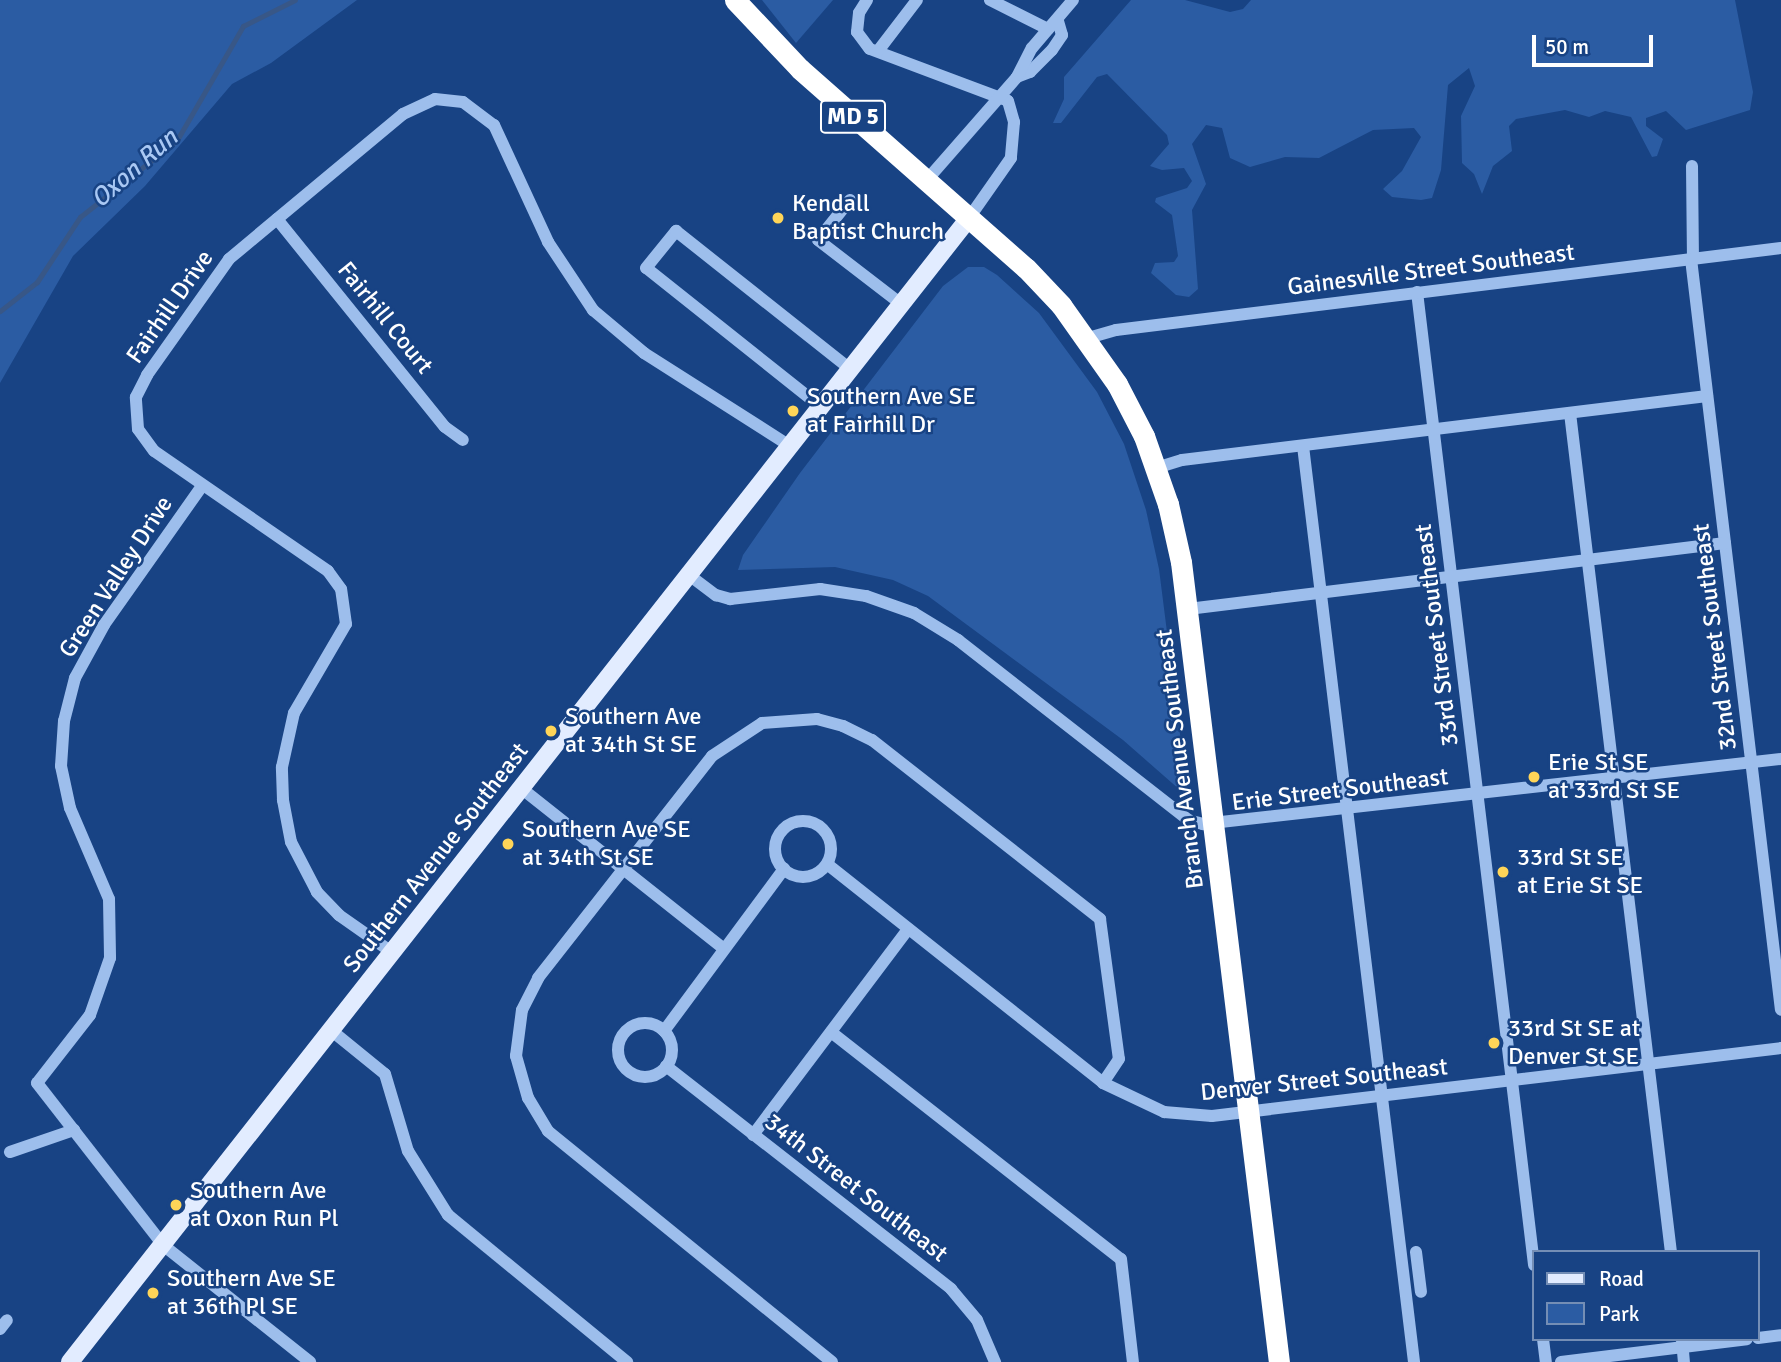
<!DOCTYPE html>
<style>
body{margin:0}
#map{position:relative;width:1781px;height:1362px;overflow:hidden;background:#184384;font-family:Signika,sans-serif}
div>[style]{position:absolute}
.green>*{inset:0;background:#2b5ca3}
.stream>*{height:5px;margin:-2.5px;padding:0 2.5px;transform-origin:2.5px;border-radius:2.5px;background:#385787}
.minor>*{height:12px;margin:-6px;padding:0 6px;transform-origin:6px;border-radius:6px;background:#9dbeec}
.minor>.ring{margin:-6px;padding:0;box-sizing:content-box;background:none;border:12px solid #9dbeec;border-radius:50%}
.major>*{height:18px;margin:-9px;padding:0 9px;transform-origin:9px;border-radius:9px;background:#e2ecff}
.highway>*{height:21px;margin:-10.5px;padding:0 10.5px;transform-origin:10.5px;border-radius:10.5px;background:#fff}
.dots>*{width:19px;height:19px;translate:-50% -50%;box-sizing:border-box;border:4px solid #184384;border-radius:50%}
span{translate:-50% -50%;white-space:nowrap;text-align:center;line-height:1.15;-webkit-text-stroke:5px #184384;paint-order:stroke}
.shield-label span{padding:2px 5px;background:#184384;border:2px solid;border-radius:5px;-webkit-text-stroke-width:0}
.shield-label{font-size:23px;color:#fff;font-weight:700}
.poi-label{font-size:24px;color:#fff}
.left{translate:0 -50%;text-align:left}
.street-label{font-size:24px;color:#fff}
.water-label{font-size:26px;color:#a9c8f4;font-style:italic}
.legend{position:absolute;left:1532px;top:1250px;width:228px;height:91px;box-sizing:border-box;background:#184384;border:2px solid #748eb5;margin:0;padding:9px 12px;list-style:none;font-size:21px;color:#fff}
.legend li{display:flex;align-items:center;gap:14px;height:35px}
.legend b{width:35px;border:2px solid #748eb5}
.scale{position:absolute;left:1532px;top:35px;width:121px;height:32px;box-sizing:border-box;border:4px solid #fff;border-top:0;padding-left:9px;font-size:21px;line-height:24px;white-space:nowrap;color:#fff;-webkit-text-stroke:5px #184384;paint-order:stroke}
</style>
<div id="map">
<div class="green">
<div style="clip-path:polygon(0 0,357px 0,271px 63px,232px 84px,145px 186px,73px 256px,0 383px)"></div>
<div style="clip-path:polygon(762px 0,833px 0,796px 43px)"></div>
<div style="clip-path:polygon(1131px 0,1185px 0,1230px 12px,1243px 9px,1251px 0,1735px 0,1753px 92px,1750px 110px,1686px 130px,1666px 111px,1646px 118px,1646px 126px,1663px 139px,1657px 156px,1652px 157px,1631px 117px,1605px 111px,1589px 117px,1565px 110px,1516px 119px,1509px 126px,1512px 151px,1493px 166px,1482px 194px,1474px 174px,1462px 163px,1461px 116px,1475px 86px,1469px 68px,1448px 85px,1441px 170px,1432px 198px,1421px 200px,1392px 197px,1383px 189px,1402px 171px,1421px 137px,1414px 128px,1373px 130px,1319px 158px,1285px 157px,1250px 167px,1230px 158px,1222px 128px,1206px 125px,1192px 144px,1206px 184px,1192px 210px,1198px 289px,1189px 297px,1176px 295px,1151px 273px,1155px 263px,1174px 262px,1178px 256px,1172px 215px,1155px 202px,1156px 198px,1187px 188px,1192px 181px,1184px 168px,1162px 170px,1150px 166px,1169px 144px,1167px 135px,1107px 74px,1097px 77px,1061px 123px,1053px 123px,1064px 99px,1064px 77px)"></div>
<div style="clip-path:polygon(968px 267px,984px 267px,997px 275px,1039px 313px,1097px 392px,1124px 444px,1146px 510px,1159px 569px,1188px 797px,1123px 740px,928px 596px,893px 580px,835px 567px,738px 570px,743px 555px,800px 473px,943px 286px)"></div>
</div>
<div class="stream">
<div style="left:0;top:311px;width:47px;rotate:-38.1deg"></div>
<div style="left:37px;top:282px;width:78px;rotate:-56.5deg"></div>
<div style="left:80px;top:217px;width:124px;rotate:-38.4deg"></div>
<div style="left:177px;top:140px;width:132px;rotate:-59.9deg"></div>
<div style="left:243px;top:26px;width:58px;rotate:-26.6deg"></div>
</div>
<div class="minor">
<div style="left:867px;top:0;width:15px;rotate:122deg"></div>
<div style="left:859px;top:13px;width:19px;rotate:96deg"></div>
<div style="left:857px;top:32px;width:21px;rotate:53deg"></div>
<div style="left:870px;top:49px;width:147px;rotate:20.6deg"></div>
<div style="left:1008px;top:101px;width:22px;rotate:74deg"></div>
<div style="left:1014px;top:122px;width:36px;rotate:95deg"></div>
<div style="left:1011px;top:158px;width:73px;rotate:125deg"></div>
<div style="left:990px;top:0;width:65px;rotate:26.6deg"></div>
<div style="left:878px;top:51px;width:64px;rotate:-52.6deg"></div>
<div style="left:1017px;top:77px;width:14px;rotate:-21deg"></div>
<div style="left:1030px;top:72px;width:31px;rotate:-45deg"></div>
<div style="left:1052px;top:50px;width:18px;rotate:-56deg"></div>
<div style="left:1062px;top:35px;width:15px;rotate:-106deg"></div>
<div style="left:1692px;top:166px;width:93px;rotate:89.4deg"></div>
<div style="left:926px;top:181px;width:138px;rotate:-48.8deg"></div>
<div style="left:1017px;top:77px;width:33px;rotate:-63deg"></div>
<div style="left:1032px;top:48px;width:63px;rotate:-49.5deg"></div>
<div style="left:850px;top:200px;width:51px;rotate:128.7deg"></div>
<div style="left:818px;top:240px;width:105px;rotate:37.6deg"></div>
<div style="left:277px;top:219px;width:267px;rotate:51.1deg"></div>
<div style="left:445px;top:427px;width:22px;rotate:36deg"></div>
<div style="left:1691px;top:259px;width:756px;rotate:83.17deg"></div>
<div style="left:1417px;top:292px;width:980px;rotate:83.14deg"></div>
<div style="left:1088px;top:338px;width:29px;rotate:-16deg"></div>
<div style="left:1116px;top:330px;width:670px;rotate:-7.03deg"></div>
<div style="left:821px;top:407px;width:223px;rotate:-141.5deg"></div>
<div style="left:646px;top:268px;width:48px;rotate:-51deg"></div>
<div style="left:676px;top:231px;width:222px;rotate:38.4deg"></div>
<div style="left:1570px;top:413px;width:845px;rotate:83.14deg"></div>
<div style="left:1303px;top:446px;width:923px;rotate:83.09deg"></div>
<div style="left:1156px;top:468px;width:27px;rotate:-17deg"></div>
<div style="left:1182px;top:460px;width:529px;rotate:-6.95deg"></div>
<div style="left:202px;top:486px;width:170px;rotate:125.2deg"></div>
<div style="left:104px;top:625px;width:60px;rotate:118.7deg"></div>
<div style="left:75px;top:678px;width:44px;rotate:104.3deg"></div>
<div style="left:64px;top:721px;width:45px;rotate:93.8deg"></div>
<div style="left:61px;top:766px;width:43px;rotate:77.9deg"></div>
<div style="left:70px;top:808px;width:99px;rotate:66.8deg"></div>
<div style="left:109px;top:899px;width:59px;rotate:89deg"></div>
<div style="left:110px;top:958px;width:60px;rotate:109.3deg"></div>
<div style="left:90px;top:1015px;width:86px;rotate:127.9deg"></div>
<div style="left:37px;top:1083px;width:205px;rotate:52.1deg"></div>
<div style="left:163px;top:1245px;width:188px;rotate:38.5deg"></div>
<div style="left:689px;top:575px;width:34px;rotate:37deg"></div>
<div style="left:716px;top:595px;width:15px;rotate:16deg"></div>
<div style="left:730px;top:599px;width:91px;rotate:-6.3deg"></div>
<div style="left:820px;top:589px;width:47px;rotate:8.7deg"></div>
<div style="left:866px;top:596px;width:51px;rotate:19.5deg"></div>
<div style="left:914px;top:613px;width:52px;rotate:31.5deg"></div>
<div style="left:958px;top:640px;width:292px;rotate:38deg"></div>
<div style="left:1188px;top:820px;width:16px;rotate:15deg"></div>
<div style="left:1203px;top:824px;width:582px;rotate:-6.42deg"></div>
<div style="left:1188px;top:609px;width:541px;rotate:-7.01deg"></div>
<div style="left:521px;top:788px;width:259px;rotate:38.4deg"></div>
<div class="ring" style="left:775px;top:821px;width:44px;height:44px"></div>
<div style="left:827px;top:864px;width:352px;rotate:38.4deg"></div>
<div style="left:1103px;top:1083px;width:68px;rotate:25.4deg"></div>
<div style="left:1164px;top:1112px;width:48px;rotate:4.8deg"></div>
<div style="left:1212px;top:1116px;width:573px;rotate:-6.81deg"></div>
<div style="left:393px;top:953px;width:66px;rotate:-144.9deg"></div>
<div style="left:339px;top:915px;width:32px;rotate:-134deg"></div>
<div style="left:317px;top:892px;width:56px;rotate:-117.5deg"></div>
<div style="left:291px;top:842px;width:43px;rotate:-100.8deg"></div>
<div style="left:283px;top:800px;width:33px;rotate:-92deg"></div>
<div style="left:282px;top:767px;width:55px;rotate:-77.5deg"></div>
<div style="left:294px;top:713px;width:103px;rotate:-59.7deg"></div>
<div style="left:346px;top:624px;width:35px;rotate:-98deg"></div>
<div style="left:341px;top:589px;width:22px;rotate:-126deg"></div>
<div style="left:328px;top:571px;width:211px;rotate:-145.4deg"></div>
<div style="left:154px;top:451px;width:27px;rotate:-126deg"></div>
<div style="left:138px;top:429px;width:32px;rotate:-94deg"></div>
<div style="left:136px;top:397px;width:25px;rotate:-63deg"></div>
<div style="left:147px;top:375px;width:142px;rotate:-54.7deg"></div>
<div style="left:229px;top:259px;width:226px;rotate:-39.8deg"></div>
<div style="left:403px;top:114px;width:35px;rotate:-25deg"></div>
<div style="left:435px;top:99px;width:28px;rotate:6deg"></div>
<div style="left:463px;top:102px;width:39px;rotate:37deg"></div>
<div style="left:494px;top:125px;width:129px;rotate:65.2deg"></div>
<div style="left:548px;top:242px;width:82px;rotate:56.5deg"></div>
<div style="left:593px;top:310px;width:67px;rotate:40.1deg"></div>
<div style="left:644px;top:353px;width:173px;rotate:32.5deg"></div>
<div class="ring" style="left:618px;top:1023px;width:42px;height:42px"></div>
<div style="left:332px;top:1031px;width:68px;rotate:39.1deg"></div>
<div style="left:385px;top:1074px;width:80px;rotate:73.4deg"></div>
<div style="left:408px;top:1151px;width:75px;rotate:58deg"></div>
<div style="left:448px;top:1215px;width:232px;rotate:39.4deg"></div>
<div style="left:664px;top:1031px;width:202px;rotate:-53.5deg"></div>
<div style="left:831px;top:1032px;width:368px;rotate:38.1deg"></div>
<div style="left:1121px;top:1259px;width:104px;rotate:83.4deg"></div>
<div style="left:666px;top:1066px;width:362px;rotate:38deg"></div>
<div style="left:951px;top:1289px;width:40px;rotate:50deg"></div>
<div style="left:977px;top:1320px;width:46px;rotate:66.8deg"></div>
<div style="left:753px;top:1135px;width:258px;rotate:-53deg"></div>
<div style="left:10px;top:1152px;width:68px;rotate:-19deg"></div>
<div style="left:1416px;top:1252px;width:40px;rotate:82.9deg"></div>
<div style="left:0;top:1329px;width:11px;rotate:-52deg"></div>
<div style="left:1758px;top:1338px;width:23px;rotate:-7deg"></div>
<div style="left:1543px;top:1339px;width:23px;rotate:83deg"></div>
<div style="left:1682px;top:1340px;width:22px;rotate:85deg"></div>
<div style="left:832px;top:1362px;width:366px;rotate:-140.9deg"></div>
<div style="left:548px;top:1131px;width:39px;rotate:-121deg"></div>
<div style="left:528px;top:1098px;width:44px;rotate:-105.9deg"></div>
<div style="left:516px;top:1056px;width:46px;rotate:-82.6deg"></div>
<div style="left:522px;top:1010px;width:36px;rotate:-63deg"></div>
<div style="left:538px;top:978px;width:282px;rotate:-51.9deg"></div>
<div style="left:712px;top:756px;width:60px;rotate:-33.4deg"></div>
<div style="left:762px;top:723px;width:55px;rotate:-4.2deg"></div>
<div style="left:817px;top:719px;width:27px;rotate:15deg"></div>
<div style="left:843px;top:726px;width:32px;rotate:26deg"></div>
<div style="left:872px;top:740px;width:290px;rotate:38.1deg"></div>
<div style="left:1100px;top:919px;width:141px;rotate:82.3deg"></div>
<div style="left:1119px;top:1059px;width:29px;rotate:124deg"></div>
<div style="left:1561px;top:1362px;width:187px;rotate:-7deg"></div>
</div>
<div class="major">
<div style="left:70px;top:1362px;width:1455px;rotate:-51.84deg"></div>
</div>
<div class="highway">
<div style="left:735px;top:0;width:95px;rotate:46.7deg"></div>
<div style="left:800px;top:69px;width:301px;rotate:41.4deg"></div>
<div style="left:1026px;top:268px;width:51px;rotate:46.6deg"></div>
<div style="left:1061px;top:305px;width:97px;rotate:54.7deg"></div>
<div style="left:1117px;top:384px;width:59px;rotate:62.6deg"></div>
<div style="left:1144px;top:436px;width:72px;rotate:70.6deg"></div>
<div style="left:1168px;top:504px;width:59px;rotate:77.4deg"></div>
<div style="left:1181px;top:562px;width:806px;rotate:83.02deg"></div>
</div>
<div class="dots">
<div style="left:778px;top:218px;background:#ffd558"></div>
<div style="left:793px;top:411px;background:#ffd558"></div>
<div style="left:551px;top:731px;background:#ffd558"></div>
<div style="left:1534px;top:777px;background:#ffd558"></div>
<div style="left:508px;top:844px;background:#ffd558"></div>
<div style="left:1503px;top:872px;background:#ffd558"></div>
<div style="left:1494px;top:1043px;background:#ffd558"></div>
<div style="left:176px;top:1205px;background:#ffd558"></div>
<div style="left:153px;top:1293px;background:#ffd558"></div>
</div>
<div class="shield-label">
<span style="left:853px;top:117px">MD 5</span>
</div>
<div class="poi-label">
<span class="left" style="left:792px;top:218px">Kendall<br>Baptist Church</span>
<span class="left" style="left:807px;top:411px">Southern Ave SE<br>at Fairhill Dr</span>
<span class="left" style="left:565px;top:731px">Southern Ave<br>at 34th St SE</span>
<span class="left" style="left:1548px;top:777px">Erie St SE<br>at 33rd St SE</span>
<span class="left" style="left:522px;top:844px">Southern Ave SE<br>at 34th St SE</span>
<span class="left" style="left:1517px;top:872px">33rd St SE<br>at Erie St SE</span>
<span class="left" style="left:1508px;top:1043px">33rd St SE at<br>Denver St SE</span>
<span class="left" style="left:190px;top:1205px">Southern Ave<br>at Oxon Run Pl</span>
<span class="left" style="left:167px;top:1293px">Southern Ave SE<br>at 36th Pl SE</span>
</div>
<div class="street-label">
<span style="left:1431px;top:270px;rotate:-7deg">Gainesville Street Southeast</span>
<span style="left:170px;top:307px;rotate:-55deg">Fairhill Drive</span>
<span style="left:385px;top:318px;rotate:51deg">Fairhill Court</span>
<span style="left:116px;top:577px;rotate:-57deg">Green Valley Drive</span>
<span style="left:1437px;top:635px;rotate:-97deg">33rd Street Southeast</span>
<span style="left:1715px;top:637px;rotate:-97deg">32nd Street Southeast</span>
<span style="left:1180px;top:759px;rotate:-97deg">Branch Avenue Southeast</span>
<span style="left:1340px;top:790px;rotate:-7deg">Erie Street Southeast</span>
<span style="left:436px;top:858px;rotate:-52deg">Southern Avenue Southeast</span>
<span style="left:1324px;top:1080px;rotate:-6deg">Denver Street Southeast</span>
<span style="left:856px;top:1188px;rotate:38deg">34th Street Southeast</span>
</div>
<div class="water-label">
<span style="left:135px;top:169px;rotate:-41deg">Oxon Run</span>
</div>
<ul class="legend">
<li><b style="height:9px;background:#e2ecff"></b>Road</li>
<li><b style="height:19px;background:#2b5ca3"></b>Park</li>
</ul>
<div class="scale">50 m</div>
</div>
